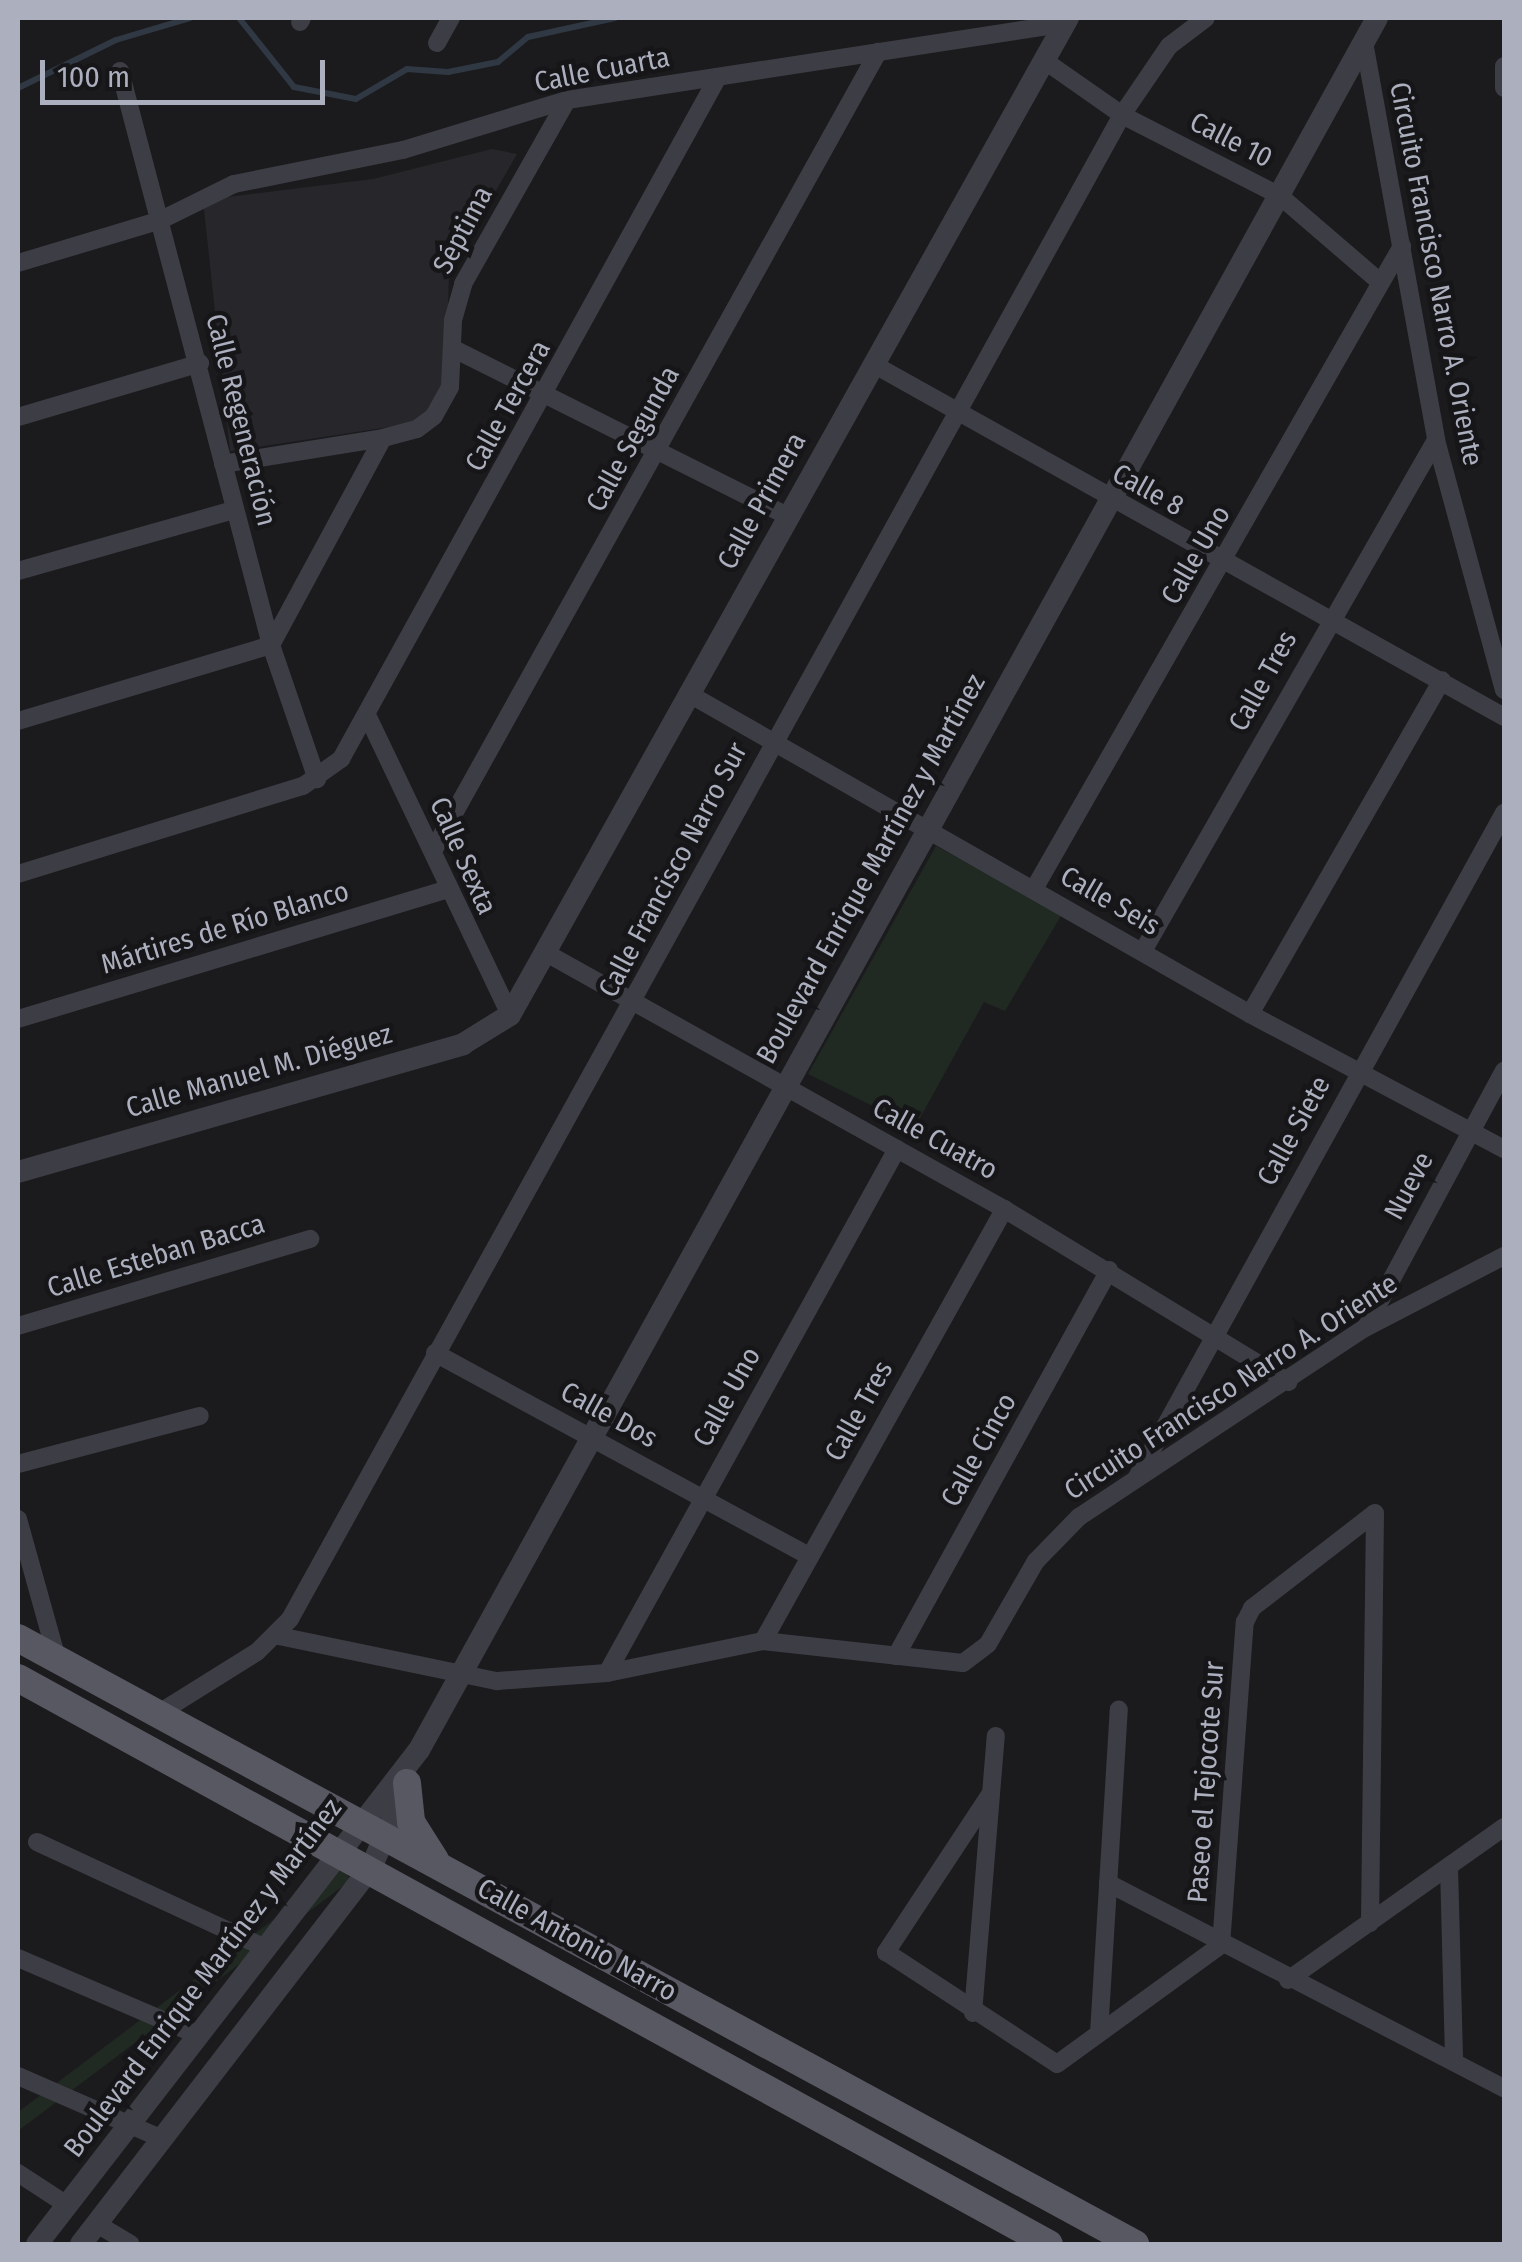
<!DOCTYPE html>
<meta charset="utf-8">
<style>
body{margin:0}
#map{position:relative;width:1522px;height:2262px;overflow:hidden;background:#1b1b1e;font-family:"Fira Sans Condensed",sans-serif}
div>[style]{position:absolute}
.built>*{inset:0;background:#27272b}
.green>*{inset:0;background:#202922;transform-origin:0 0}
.stream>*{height:6px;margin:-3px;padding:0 3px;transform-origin:3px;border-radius:3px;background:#2f3843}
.minor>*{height:18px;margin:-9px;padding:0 9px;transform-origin:9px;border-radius:9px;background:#3d3e45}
.tertiary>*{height:22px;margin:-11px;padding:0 11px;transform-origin:11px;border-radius:11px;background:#3d3e45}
.primary>*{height:28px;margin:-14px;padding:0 14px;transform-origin:14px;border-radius:14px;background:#575862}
span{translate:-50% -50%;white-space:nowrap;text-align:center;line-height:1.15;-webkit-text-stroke:9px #161619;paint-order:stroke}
.street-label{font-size:28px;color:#acafbe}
.frame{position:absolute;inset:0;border:20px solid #acafbe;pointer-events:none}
.scale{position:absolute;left:40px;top:60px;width:285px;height:45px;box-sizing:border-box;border:5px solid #acafbe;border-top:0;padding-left:12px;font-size:30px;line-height:35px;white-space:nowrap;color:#acafbe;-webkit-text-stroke:8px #161619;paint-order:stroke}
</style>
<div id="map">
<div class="built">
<div style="clip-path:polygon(492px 149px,517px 154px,449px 272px,446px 376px,422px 422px,230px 451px,203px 200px,373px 179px)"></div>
</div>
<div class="green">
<div style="clip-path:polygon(936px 846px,1062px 914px,1005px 1011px,984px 1002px,915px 1127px,808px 1074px)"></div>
<div style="left:342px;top:1868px;width:15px;height:474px;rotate:53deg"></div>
</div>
<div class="stream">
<div style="left:239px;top:18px;width:88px;rotate:51.4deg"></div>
<div style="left:294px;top:87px;width:63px;rotate:11deg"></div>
<div style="left:356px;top:99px;width:59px;rotate:-30.5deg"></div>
<div style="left:407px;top:69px;width:41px;rotate:4.2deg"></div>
<div style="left:448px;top:72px;width:51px;rotate:-11.3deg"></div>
<div style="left:498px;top:62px;width:39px;rotate:-40deg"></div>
<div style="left:528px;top:37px;width:89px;rotate:-12.3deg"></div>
<div style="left:18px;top:88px;width:109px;rotate:-26.1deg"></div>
<div style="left:116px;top:40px;width:77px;rotate:-16.6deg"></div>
</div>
<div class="minor">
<div style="left:300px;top:22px;width:4px;rotate:-63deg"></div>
<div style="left:1364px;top:42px;width:404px;rotate:79.7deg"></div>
<div style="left:1436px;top:440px;width:259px;rotate:74.8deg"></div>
<div style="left:437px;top:43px;width:29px;rotate:-61deg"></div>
<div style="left:1045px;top:61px;width:94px;rotate:35deg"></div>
<div style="left:1122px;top:115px;width:178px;rotate:27.1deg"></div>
<div style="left:1280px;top:196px;width:132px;rotate:40.7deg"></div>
<div style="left:1504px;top:66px;width:22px;rotate:90deg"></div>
<div style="left:120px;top:71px;width:594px;rotate:75.26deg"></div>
<div style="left:271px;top:645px;width:142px;rotate:71.1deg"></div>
<div style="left:18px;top:263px;width:149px;rotate:-16.7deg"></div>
<div style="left:161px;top:220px;width:81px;rotate:-26.3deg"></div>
<div style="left:234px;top:184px;width:172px;rotate:-11.4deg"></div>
<div style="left:403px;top:150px;width:171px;rotate:-17deg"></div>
<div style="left:567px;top:100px;width:506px;rotate:-8.75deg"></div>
<div style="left:452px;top:348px;width:373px;rotate:26.6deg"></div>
<div style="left:873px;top:364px;width:723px;rotate:29.22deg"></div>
<div style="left:18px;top:417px;width:190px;rotate:-16.5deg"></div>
<div style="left:223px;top:464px;width:162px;rotate:-9.2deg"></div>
<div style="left:383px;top:438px;width:35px;rotate:-15deg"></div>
<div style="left:417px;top:429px;width:21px;rotate:-37deg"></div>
<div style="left:434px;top:416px;width:33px;rotate:-61deg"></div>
<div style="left:450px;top:387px;width:67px;rotate:-87.4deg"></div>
<div style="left:453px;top:320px;width:37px;rotate:-74deg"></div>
<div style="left:463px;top:284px;width:211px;rotate:-60.5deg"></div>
<div style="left:18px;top:571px;width:224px;rotate:-15.8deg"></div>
<div style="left:691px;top:695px;width:644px;rotate:29.71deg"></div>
<div style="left:1250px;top:1014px;width:288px;rotate:28deg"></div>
<div style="left:369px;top:719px;width:328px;rotate:64.5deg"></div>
<div style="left:18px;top:721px;width:264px;rotate:-16.7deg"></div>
<div style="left:271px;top:645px;width:235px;rotate:-61.6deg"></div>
<div style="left:433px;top:851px;width:915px;rotate:-60.88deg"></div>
<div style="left:18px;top:874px;width:298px;rotate:-17.2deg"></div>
<div style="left:303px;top:786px;width:47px;rotate:-35.4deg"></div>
<div style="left:341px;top:759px;width:779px;rotate:-61.07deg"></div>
<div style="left:1034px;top:889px;width:741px;rotate:-60.22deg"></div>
<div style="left:1143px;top:951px;width:589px;rotate:-60.17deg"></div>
<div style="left:548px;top:954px;width:522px;rotate:29.21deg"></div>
<div style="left:1004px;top:1209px;width:333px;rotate:31.3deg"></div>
<div style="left:1250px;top:1014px;width:385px;rotate:-60.1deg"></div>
<div style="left:18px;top:1019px;width:449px;rotate:-16.8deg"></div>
<div style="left:1367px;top:1325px;width:289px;rotate:-61.7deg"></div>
<div style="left:18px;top:1326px;width:305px;rotate:-16.6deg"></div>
<div style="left:435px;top:1353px;width:426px;rotate:28.5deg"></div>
<div style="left:18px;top:1464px;width:188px;rotate:-14.8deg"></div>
<div style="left:1137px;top:1477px;width:759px;rotate:-61.07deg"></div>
<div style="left:18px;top:1519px;width:145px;rotate:74.4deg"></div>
<div style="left:279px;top:1636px;width:223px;rotate:11.7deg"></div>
<div style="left:497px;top:1681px;width:110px;rotate:-4.2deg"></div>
<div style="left:607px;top:1673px;width:159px;rotate:-11.6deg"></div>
<div style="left:763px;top:1641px;width:201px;rotate:6.3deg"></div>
<div style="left:963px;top:1663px;width:31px;rotate:-37deg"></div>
<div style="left:988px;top:1644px;width:96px;rotate:-60deg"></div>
<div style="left:1036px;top:1561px;width:62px;rotate:-45.7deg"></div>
<div style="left:1079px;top:1517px;width:343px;rotate:-33.5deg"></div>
<div style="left:1365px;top:1328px;width:157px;rotate:-27.4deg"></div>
<div style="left:763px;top:1641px;width:495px;rotate:-60.8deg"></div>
<div style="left:896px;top:1656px;width:441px;rotate:-61.1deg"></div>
<div style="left:607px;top:1673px;width:599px;rotate:-61.04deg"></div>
<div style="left:156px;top:1715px;width:119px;rotate:-32deg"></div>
<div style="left:257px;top:1652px;width:47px;rotate:-45deg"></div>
<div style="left:290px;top:1619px;width:1719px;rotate:-61.05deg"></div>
<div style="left:1122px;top:115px;width:83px;rotate:-55.7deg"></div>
<div style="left:1169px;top:46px;width:46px;rotate:-37.1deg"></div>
<div style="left:991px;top:1793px;width:191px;rotate:123.4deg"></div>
<div style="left:886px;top:1952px;width:204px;rotate:33.2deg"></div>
<div style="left:1057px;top:2064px;width:203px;rotate:-36deg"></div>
<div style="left:1221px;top:1945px;width:324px;rotate:-85.8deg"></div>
<div style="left:1245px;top:1622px;width:16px;rotate:-63deg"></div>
<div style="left:1252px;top:1608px;width:155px;rotate:-37.7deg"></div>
<div style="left:1375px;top:1513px;width:410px;rotate:90.7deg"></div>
<div style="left:37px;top:1842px;width:251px;rotate:24.9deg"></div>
<div style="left:1449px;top:1867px;width:193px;rotate:88.5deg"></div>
<div style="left:1108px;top:1883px;width:446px;rotate:27.4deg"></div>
<div style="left:18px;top:1958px;width:196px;rotate:23.2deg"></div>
<div style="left:1288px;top:1980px;width:265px;rotate:-35.3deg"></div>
<div style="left:973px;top:2013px;width:278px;rotate:-85.3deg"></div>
<div style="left:1099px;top:2033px;width:324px;rotate:-86.5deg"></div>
<div style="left:18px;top:2076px;width:157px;rotate:23.6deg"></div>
<div style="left:18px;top:2173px;width:59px;rotate:33.1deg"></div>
<div style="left:97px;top:2224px;width:39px;rotate:31deg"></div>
</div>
<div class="tertiary">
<div style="left:18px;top:1172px;width:463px;rotate:-16deg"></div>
<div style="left:463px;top:1044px;width:55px;rotate:-31.7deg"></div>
<div style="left:510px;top:1015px;width:1143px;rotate:-60.77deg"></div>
<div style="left:37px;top:2244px;width:624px;rotate:-52.29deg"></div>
<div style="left:419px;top:1750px;width:1979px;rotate:-61.05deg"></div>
<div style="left:81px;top:2244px;width:475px;rotate:-52.4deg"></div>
<div style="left:371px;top:1868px;width:91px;rotate:-66.8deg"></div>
</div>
<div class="primary">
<div style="left:18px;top:1638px;width:1271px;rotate:28.48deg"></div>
<div style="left:18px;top:1678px;width:1176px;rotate:28.77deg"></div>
<div style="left:407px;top:1783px;width:39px;rotate:84deg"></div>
<div style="left:411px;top:1822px;width:45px;rotate:57.7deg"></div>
</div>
<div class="street-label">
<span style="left:602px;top:70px;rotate:-11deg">Calle Cuarta</span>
<span style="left:1231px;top:140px;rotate:27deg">Calle 10</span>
<span style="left:463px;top:230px;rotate:-62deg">Séptima</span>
<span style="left:1436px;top:274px;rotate:79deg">Circuito Francisco Narro A. Oriente</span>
<span style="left:508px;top:406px;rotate:-61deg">Calle Tercera</span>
<span style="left:241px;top:420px;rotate:76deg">Calle Regeneración</span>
<span style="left:633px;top:439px;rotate:-61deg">Calle Segunda</span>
<span style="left:1148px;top:490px;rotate:29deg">Calle 8</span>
<span style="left:762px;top:501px;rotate:-61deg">Calle Primera</span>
<span style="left:1196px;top:555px;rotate:-60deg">Calle Uno</span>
<span style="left:1263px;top:681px;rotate:-61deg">Calle Tres</span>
<span style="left:463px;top:856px;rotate:66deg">Calle Sexta</span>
<span style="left:871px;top:869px;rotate:-61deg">Boulevard Enrique Martínez y Martínez</span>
<span style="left:673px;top:870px;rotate:-62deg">Calle Francisco Narro Sur</span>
<span style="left:1110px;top:901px;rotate:30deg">Calle Seis</span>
<span style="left:225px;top:928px;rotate:-17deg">Mártires de Río Blanco</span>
<span style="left:259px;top:1071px;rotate:-16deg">Calle Manuel M. Diéguez</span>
<span style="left:1294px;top:1131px;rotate:-61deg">Calle Siete</span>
<span style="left:935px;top:1139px;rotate:29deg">Calle Cuatro</span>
<span style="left:1409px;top:1186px;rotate:-62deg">Nueve</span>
<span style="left:156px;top:1256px;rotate:-17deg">Calle Esteban Bacca</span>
<span style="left:1231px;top:1387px;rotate:-33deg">Circuito Francisco Narro A. Oriente</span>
<span style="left:727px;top:1397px;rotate:-61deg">Calle Uno</span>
<span style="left:859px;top:1411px;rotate:-61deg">Calle Tres</span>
<span style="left:609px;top:1415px;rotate:29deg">Calle Dos</span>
<span style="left:979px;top:1450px;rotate:-61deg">Calle Cinco</span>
<span style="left:1206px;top:1782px;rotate:-86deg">Paseo el Tejocote Sur</span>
<span style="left:577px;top:1940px;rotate:29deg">Calle Antonio Narro</span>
<span style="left:203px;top:1978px;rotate:-53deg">Boulevard Enrique Martínez y Martínez</span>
</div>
<div class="frame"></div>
<div class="scale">100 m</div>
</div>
